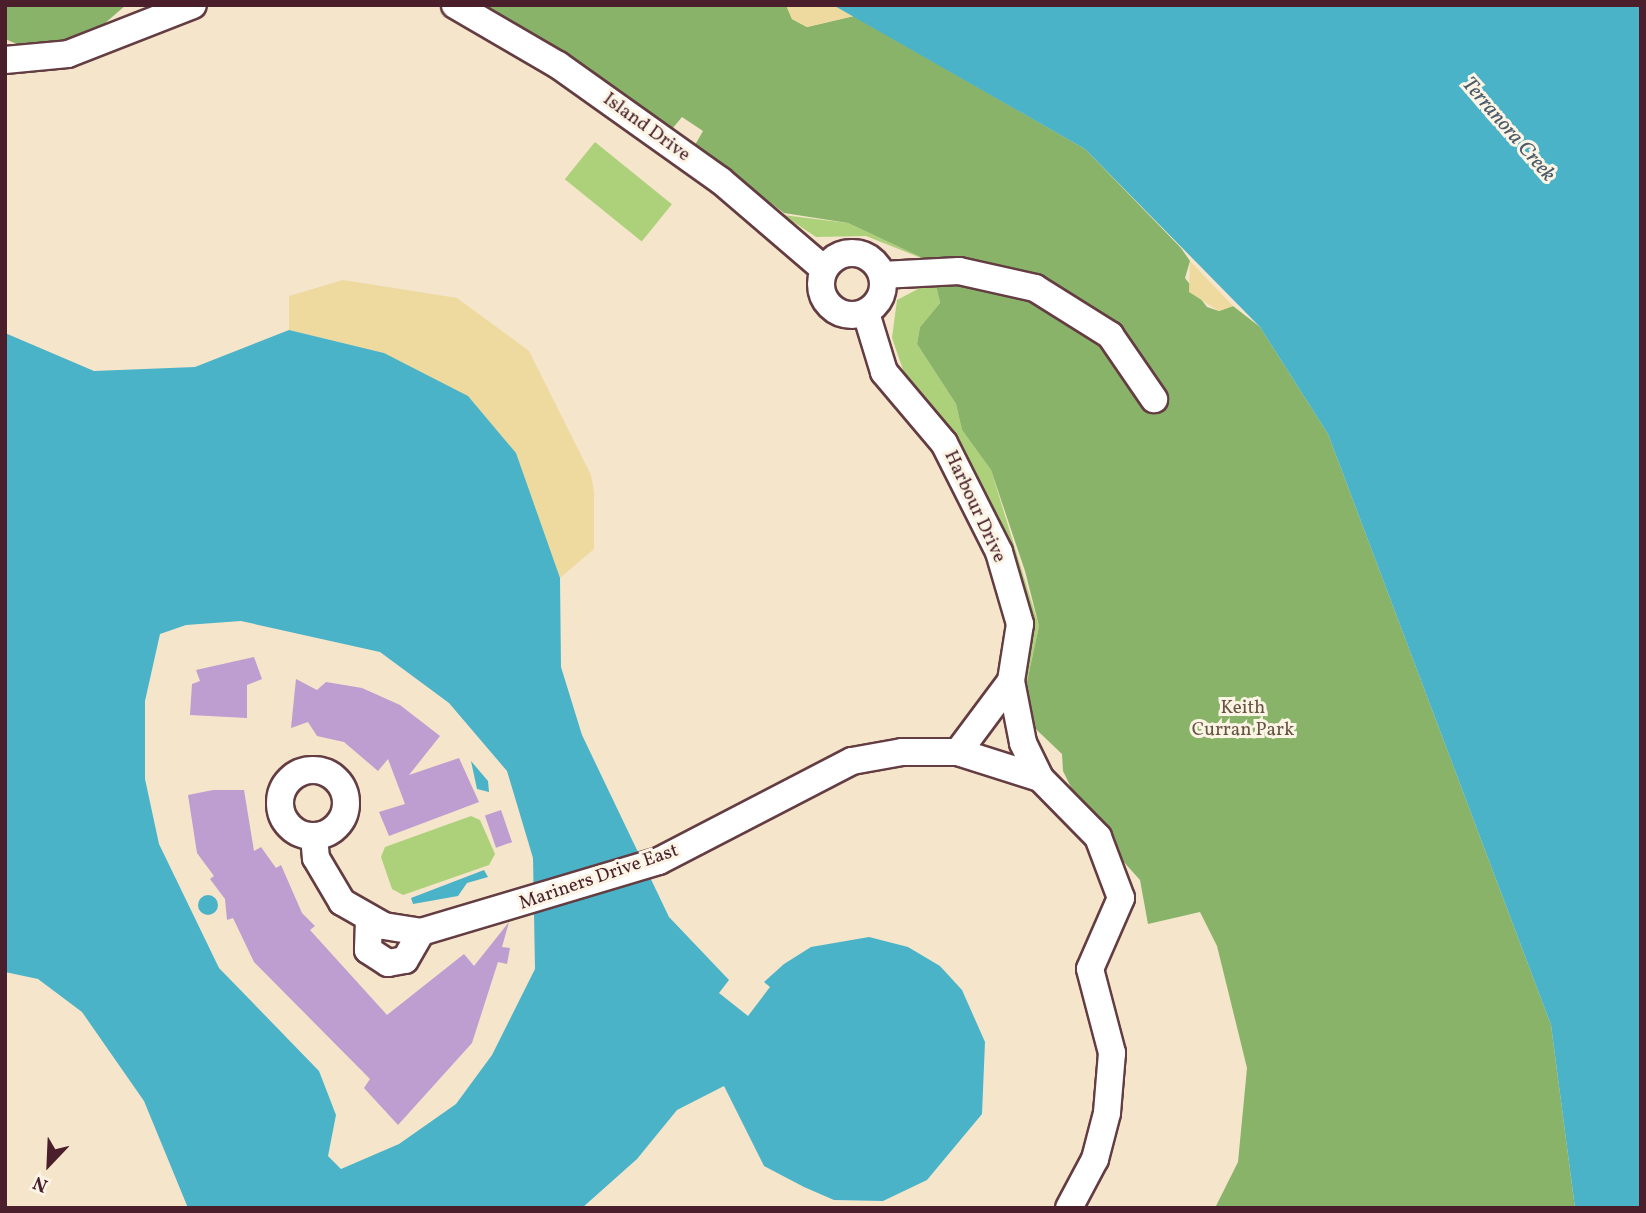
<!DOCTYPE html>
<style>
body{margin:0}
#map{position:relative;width:1646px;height:1213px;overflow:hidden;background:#f5e5cb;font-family:Vollkorn,serif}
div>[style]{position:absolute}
.green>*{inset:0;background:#add17a;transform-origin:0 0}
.forest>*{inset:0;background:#8ab36a}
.sand>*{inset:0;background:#eeda9e}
.water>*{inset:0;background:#4ab3c8}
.round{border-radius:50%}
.building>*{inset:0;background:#be9dd1;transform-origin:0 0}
.roads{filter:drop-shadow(2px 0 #643d43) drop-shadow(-2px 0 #643d43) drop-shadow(0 2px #643d43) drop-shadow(0 -2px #643d43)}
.minor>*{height:26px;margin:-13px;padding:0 13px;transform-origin:13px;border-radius:13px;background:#fff}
.minor>.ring{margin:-13px;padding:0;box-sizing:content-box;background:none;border:26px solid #fff;border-radius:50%}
span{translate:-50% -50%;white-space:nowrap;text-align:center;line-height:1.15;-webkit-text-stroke:6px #fcf5e5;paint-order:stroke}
.street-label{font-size:19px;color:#4a1f2b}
.park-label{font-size:19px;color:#685443}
.water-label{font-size:21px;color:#4a5a6a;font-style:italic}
.frame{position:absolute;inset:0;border:7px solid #4a1f2b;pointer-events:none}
.north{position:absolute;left:14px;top:1129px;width:70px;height:70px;-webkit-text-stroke:5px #fcf5e5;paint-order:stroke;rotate:203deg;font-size:19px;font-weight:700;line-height:28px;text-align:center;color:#4a1f2b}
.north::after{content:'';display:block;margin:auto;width:24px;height:32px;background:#4a1f2b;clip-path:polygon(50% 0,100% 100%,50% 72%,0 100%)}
</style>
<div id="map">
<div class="green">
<div style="left:595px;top:142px;width:99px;height:48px;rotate:39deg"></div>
<div style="clip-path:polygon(783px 215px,848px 223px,931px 262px,866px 236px,816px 237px)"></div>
<div style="clip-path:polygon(935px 280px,940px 303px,920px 327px,917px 344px,956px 404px,962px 430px,991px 470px,1039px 626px,1020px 714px,1029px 623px,1014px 559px,987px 494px,908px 384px,892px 338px,897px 300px)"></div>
<div style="clip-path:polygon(471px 816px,480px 820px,495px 854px,489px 865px,403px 895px,392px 889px,381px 857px,385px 847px)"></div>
</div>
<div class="forest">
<div style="clip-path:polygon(5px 5px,126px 5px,82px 43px,24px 47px,5px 39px)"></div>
<div style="clip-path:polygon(482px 5px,786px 5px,792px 19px,807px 27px,854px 16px,1085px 149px,1181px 248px,1190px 261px,1185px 278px,1207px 307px,1219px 311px,1233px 306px,1260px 327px,1328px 434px,1551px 1025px,1575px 1208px,1215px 1208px,1238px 1162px,1247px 1068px,1217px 946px,1200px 912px,1148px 924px,1140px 880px,1088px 822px,1063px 771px,1062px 754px,1020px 714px,1039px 626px,1025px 571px,991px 470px,962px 430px,956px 404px,917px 344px,920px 327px,940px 303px,935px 280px,977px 263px,956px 257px,931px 262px,848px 223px,784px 213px,695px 145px,703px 131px,682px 117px,672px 129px)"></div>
</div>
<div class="sand">
<div style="clip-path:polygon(786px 5px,833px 5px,854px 16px,807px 27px,792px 19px)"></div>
<div style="clip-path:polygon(1190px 261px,1233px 306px,1219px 311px,1189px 292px)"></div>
<div style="clip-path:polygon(343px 280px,457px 298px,529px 351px,591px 475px,594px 492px,594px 549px,560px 578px,547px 547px,384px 353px,289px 330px,289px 296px)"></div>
</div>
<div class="water">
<div style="clip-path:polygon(833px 5px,1641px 5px,1641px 1208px,1575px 1208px,1551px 1025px,1328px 434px,1260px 327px,1085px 149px)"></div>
<div style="clip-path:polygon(evenodd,289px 330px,384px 353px,468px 396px,516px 453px,560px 578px,561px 667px,582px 735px,669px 917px,729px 980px,719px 993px,748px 1016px,770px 987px,764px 982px,784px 964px,811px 947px,869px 937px,908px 947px,940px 966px,962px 990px,985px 1042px,982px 1114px,927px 1180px,883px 1201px,834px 1200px,804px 1187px,764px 1166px,724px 1086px,677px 1110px,637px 1159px,582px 1208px,188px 1208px,144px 1101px,82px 1012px,38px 979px,5px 972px,5px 333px,94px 371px,195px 367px,289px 330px,241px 621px,380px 652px,449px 703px,507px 771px,533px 858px,535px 969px,492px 1055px,456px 1104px,399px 1144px,341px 1169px,328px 1156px,336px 1115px,319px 1071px,219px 968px,159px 844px,145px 779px,145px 701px,160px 634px,186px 625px,241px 621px)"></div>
<div style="clip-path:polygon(471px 761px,488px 781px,489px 792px,477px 789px)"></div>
<div style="clip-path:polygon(484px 870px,488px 877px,467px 883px,458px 896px,413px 904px,411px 898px)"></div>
<div class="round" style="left:198px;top:895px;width:20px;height:20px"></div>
</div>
<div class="building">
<div style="clip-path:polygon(254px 657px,262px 679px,247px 685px,247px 718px,190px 715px,192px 684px,200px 681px,196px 670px)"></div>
<div style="clip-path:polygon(296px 679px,317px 690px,326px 682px,362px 688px,400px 705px,440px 736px,409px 775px,459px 758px,479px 802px,389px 836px,379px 812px,405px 804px,388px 759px,378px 771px,344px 742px,317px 736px,308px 722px,291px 728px)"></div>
<div style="clip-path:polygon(213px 790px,244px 790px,254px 851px,261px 847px,276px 868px,281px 865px,302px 913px,315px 926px,310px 930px,387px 1015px,464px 954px,474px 966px,509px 922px,502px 947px,510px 948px,507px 964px,498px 962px,472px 1043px,398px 1125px,364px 1088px,370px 1079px,254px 962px,233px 918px,227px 920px,225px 899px,210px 879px,214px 876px,197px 853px,188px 795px)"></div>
<div style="left:501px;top:810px;width:34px;height:17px;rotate:71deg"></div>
</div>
<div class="roads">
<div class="minor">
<div style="left:455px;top:5px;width:119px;rotate:30.2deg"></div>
<div style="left:558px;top:65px;width:199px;rotate:35.4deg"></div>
<div style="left:720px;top:180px;width:137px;rotate:40.6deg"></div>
<div style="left:5px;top:60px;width:63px;rotate:-5.4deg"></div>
<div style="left:68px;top:54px;width:134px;rotate:-21.4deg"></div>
<div class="ring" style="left:821px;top:253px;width:36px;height:36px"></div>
<div style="left:882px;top:275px;width:77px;rotate:-3deg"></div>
<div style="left:959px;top:271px;width:78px;rotate:12.6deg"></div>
<div style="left:1035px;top:288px;width:89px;rotate:32.1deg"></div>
<div style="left:1110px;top:335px;width:78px;rotate:55.5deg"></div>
<div style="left:866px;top:313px;width:62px;rotate:73deg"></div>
<div style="left:884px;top:372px;width:93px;rotate:49.8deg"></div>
<div style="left:944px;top:443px;width:122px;rotate:63.2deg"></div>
<div style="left:999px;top:552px;width:75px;rotate:73.7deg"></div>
<div style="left:1020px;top:624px;width:58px;rotate:99deg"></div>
<div style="left:1011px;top:681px;width:89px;rotate:126.7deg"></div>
<div style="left:1011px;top:681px;width:63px;rotate:79deg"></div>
<div style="left:1023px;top:743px;width:39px;rotate:64deg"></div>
<div class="ring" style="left:280px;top:770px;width:40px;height:40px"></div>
<div style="left:314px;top:836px;width:22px;rotate:85deg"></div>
<div style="left:316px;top:858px;width:51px;rotate:59.4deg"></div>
<div style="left:342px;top:902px;width:48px;rotate:29.7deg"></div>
<div style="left:384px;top:926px;width:37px;rotate:9deg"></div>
<div style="left:421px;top:932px;width:248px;rotate:-16.6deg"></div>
<div style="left:659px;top:861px;width:217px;rotate:-27.4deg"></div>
<div style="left:852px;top:761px;width:51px;rotate:-10.2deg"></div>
<div style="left:902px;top:752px;width:56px"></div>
<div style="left:958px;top:752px;width:86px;rotate:17.6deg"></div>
<div style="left:1040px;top:778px;width:83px;rotate:45.5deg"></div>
<div style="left:1098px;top:837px;width:65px;rotate:69.3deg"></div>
<div style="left:1121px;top:898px;width:77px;rotate:113.6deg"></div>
<div style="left:1090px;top:969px;width:87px;rotate:75.3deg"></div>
<div style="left:1112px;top:1053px;width:60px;rotate:94.8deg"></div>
<div style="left:1107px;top:1113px;width:48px;rotate:104.6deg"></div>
<div style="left:1095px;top:1159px;width:55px;rotate:118deg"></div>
<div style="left:369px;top:920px;width:30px;rotate:92deg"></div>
<div style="left:368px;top:950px;width:24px;rotate:33deg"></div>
<div style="left:388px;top:963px;width:17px;rotate:-10deg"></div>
<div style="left:405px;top:960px;width:32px;rotate:-60deg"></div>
</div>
</div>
<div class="street-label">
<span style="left:646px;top:128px;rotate:36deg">Island Drive</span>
<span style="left:974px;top:507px;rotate:65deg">Harbour Drive</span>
<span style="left:599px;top:878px;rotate:-19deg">Mariners Drive East</span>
</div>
<div class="park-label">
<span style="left:1243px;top:720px">Keith<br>Curran Park</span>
</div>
<div class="water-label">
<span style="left:1508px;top:130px;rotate:49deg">Terranora Creek</span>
</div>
<div class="frame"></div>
<div class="north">N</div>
</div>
